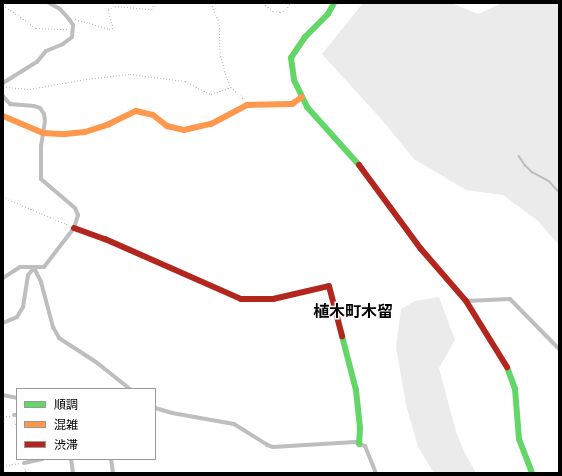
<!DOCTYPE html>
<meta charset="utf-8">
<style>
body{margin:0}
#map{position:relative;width:562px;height:476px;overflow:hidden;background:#fff;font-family:Poppins,"Noto Sans JP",sans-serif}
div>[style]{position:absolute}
.green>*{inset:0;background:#ebebeb}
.stream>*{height:1.5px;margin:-0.75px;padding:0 0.75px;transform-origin:0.75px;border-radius:0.75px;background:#bdbdbd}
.path>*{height:1px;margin-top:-0.5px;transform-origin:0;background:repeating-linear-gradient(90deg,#b9b9b9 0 1px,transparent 0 3px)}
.street>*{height:4px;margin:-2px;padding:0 2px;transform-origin:2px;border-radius:2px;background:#bebebe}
.fast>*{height:6px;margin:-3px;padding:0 3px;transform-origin:3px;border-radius:3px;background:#63d668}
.slow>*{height:6px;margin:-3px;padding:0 3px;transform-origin:3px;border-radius:3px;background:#ff974d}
.jam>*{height:6px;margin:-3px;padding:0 3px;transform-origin:3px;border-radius:3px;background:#b3261e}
span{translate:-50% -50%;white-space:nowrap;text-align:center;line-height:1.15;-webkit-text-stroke:3px #fff;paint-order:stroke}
.quarter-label{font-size:16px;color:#000;font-weight:700}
.frame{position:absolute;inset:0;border:4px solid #000;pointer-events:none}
.legend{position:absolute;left:16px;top:388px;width:140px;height:72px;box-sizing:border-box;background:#fff;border:1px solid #999;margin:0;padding:5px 7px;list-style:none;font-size:12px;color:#000}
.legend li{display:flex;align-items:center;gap:8px;height:20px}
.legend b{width:20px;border:1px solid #999}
</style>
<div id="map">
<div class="green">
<div style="clip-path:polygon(363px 3px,451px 3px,478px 14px,502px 3px,559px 3px,559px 245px,537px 220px,503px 195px,466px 190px,414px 159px,382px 120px,322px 54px)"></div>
<div style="clip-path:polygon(439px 297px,455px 340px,439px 368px,456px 432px,464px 451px,476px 473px,434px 473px,418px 447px,406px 405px,396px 347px,401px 309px,415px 301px)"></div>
</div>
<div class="stream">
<div style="left:519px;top:156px;width:11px;rotate:56deg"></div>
<div style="left:525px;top:165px;width:10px;rotate:45deg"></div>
<div style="left:532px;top:172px;width:19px;rotate:28deg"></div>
<div style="left:549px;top:181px;width:15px;rotate:48deg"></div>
</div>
<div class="path">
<div style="left:211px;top:3px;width:21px;rotate:67deg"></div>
<div style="left:219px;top:22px;width:31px;rotate:88deg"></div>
<div style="left:220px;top:53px;width:24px;rotate:75deg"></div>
<div style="left:226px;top:76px;width:12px;rotate:66deg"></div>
<div style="left:231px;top:87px;width:18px;rotate:43deg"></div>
<div style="left:263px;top:3px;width:13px;rotate:39deg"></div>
<div style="left:273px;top:11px;width:7px;rotate:8deg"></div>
<div style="left:280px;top:12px;width:6px;rotate:-18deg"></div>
<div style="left:286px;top:10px;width:8px;rotate:-60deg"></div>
<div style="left:3px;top:5px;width:40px;rotate:34.9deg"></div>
<div style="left:36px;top:28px;width:33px;rotate:2deg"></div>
<div style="left:75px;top:19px;width:35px;rotate:16deg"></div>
<div style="left:109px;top:29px;width:4px;rotate:-14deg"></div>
<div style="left:113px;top:28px;width:20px;rotate:-105deg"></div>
<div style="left:108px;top:9px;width:8px;rotate:-23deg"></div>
<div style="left:115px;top:6px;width:37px;rotate:5deg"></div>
<div style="left:152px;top:9px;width:7px;rotate:-63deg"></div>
<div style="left:6px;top:87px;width:24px;rotate:5deg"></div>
<div style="left:30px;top:89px;width:57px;rotate:-10.1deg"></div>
<div style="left:86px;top:79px;width:44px;rotate:-6.5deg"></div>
<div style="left:130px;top:74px;width:55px;rotate:7.3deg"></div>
<div style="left:185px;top:81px;width:29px;rotate:27deg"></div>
<div style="left:211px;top:94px;width:21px;rotate:-19deg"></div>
<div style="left:231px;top:87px;width:8px;rotate:157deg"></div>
<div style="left:3px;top:197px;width:71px;rotate:23.3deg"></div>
<div style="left:3px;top:416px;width:7px"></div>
<div style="left:15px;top:421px;width:9px;rotate:77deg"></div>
<div style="left:3px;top:466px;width:17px;rotate:-10deg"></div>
<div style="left:25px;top:468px;width:5px;rotate:79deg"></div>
</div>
<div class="street">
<div style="left:3px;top:83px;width:40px;rotate:-32deg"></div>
<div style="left:37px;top:62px;width:14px;rotate:-51deg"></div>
<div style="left:46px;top:51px;width:18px;rotate:-22deg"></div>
<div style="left:63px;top:44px;width:11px;rotate:-38deg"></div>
<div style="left:72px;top:37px;width:12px;rotate:-85deg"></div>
<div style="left:73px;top:25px;width:7px;rotate:-124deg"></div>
<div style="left:69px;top:19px;width:13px;rotate:-132deg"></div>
<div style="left:60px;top:9px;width:13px;rotate:-151deg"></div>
<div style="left:3px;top:96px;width:11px;rotate:49deg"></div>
<div style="left:10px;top:104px;width:24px;rotate:5deg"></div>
<div style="left:34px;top:106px;width:6px;rotate:18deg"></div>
<div style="left:40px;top:108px;width:7px;rotate:56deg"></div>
<div style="left:44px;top:114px;width:7px;rotate:82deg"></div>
<div style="left:45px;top:121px;width:24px;rotate:99deg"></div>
<div style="left:41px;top:145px;width:34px;rotate:90deg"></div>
<div style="left:41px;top:179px;width:45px;rotate:40.5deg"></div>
<div style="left:75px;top:208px;width:8px;rotate:67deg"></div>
<div style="left:78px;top:215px;width:14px;rotate:107deg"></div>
<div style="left:74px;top:228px;width:49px;rotate:127.6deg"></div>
<div style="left:44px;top:267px;width:24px;rotate:180deg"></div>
<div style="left:20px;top:267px;width:20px;rotate:147deg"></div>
<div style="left:34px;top:268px;width:16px;rotate:63deg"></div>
<div style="left:41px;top:282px;width:47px;rotate:75.1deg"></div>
<div style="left:53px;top:327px;width:13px;rotate:61deg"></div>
<div style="left:59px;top:338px;width:44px;rotate:33deg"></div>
<div style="left:96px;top:362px;width:43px;rotate:38.5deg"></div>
<div style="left:466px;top:301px;width:44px;rotate:-2.6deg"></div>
<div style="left:510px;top:299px;width:70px;rotate:45.6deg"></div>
<div style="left:3px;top:323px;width:15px;rotate:-23deg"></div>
<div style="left:17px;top:317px;width:12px;rotate:-59deg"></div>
<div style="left:23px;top:307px;width:32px;rotate:-81deg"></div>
<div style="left:28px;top:275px;width:9px;rotate:-49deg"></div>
<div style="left:3px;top:395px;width:14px;rotate:12deg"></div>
<div style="left:155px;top:408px;width:18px;rotate:16deg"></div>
<div style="left:172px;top:413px;width:63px;rotate:10.1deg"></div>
<div style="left:234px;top:424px;width:39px;rotate:32deg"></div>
<div style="left:267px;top:445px;width:6px;rotate:18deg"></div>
<div style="left:273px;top:447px;width:82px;rotate:-3.5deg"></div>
<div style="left:355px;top:442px;width:11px;rotate:22deg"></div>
<div style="left:365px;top:446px;width:29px;rotate:68deg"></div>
<div style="left:14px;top:415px;width:3px"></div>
<div style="left:71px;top:459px;width:14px;rotate:82deg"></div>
<div style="left:111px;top:459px;width:14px;rotate:82deg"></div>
<div style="left:24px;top:463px;width:19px;rotate:-12deg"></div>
</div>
<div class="fast">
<div style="left:334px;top:3px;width:13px;rotate:119deg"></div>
<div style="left:328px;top:14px;width:33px;rotate:135deg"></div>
<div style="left:305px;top:37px;width:25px;rotate:124deg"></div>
<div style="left:291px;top:58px;width:22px;rotate:82deg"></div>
<div style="left:294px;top:80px;width:30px;rotate:64deg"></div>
<div style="left:307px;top:107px;width:78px;rotate:48.1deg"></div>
<div style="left:342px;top:336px;width:56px;rotate:75.5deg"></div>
<div style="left:356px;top:390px;width:37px;rotate:84deg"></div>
<div style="left:360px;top:427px;width:17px;rotate:93deg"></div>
<div style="left:507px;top:367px;width:23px;rotate:70deg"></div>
<div style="left:515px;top:389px;width:50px;rotate:85.4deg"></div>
<div style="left:519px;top:439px;width:36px;rotate:69deg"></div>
</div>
<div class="slow">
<div style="left:3px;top:116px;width:43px;rotate:23deg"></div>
<div style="left:43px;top:133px;width:22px;rotate:3deg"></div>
<div style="left:65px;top:134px;width:20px;rotate:-6deg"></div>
<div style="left:85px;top:132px;width:25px;rotate:-18deg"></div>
<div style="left:109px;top:124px;width:30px;rotate:-26deg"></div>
<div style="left:136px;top:111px;width:17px;rotate:13deg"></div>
<div style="left:153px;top:115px;width:18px;rotate:38deg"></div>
<div style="left:167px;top:126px;width:17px;rotate:13deg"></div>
<div style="left:184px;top:130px;width:28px;rotate:-13deg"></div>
<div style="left:211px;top:124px;width:41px;rotate:-27.8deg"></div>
<div style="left:247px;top:105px;width:45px;rotate:-1.3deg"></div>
<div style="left:292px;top:104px;width:12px;rotate:-35deg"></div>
</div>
<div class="jam">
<div style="left:359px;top:165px;width:104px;rotate:53.6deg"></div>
<div style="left:421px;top:249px;width:69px;rotate:49.1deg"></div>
<div style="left:466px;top:301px;width:78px;rotate:58.2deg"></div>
<div style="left:74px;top:228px;width:33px;rotate:20deg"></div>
<div style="left:105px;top:239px;width:149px;rotate:23.8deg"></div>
<div style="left:241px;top:299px;width:32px"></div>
<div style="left:273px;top:299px;width:57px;rotate:-13.1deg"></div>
<div style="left:329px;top:286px;width:52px;rotate:75.4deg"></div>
</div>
<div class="quarter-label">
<span style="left:353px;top:312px">植木町木留</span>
</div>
<div class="frame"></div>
<ul class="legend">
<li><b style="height:5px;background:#63d668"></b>順調</li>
<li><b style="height:5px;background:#ff974d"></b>混雑</li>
<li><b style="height:5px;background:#b3261e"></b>渋滞</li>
</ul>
</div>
